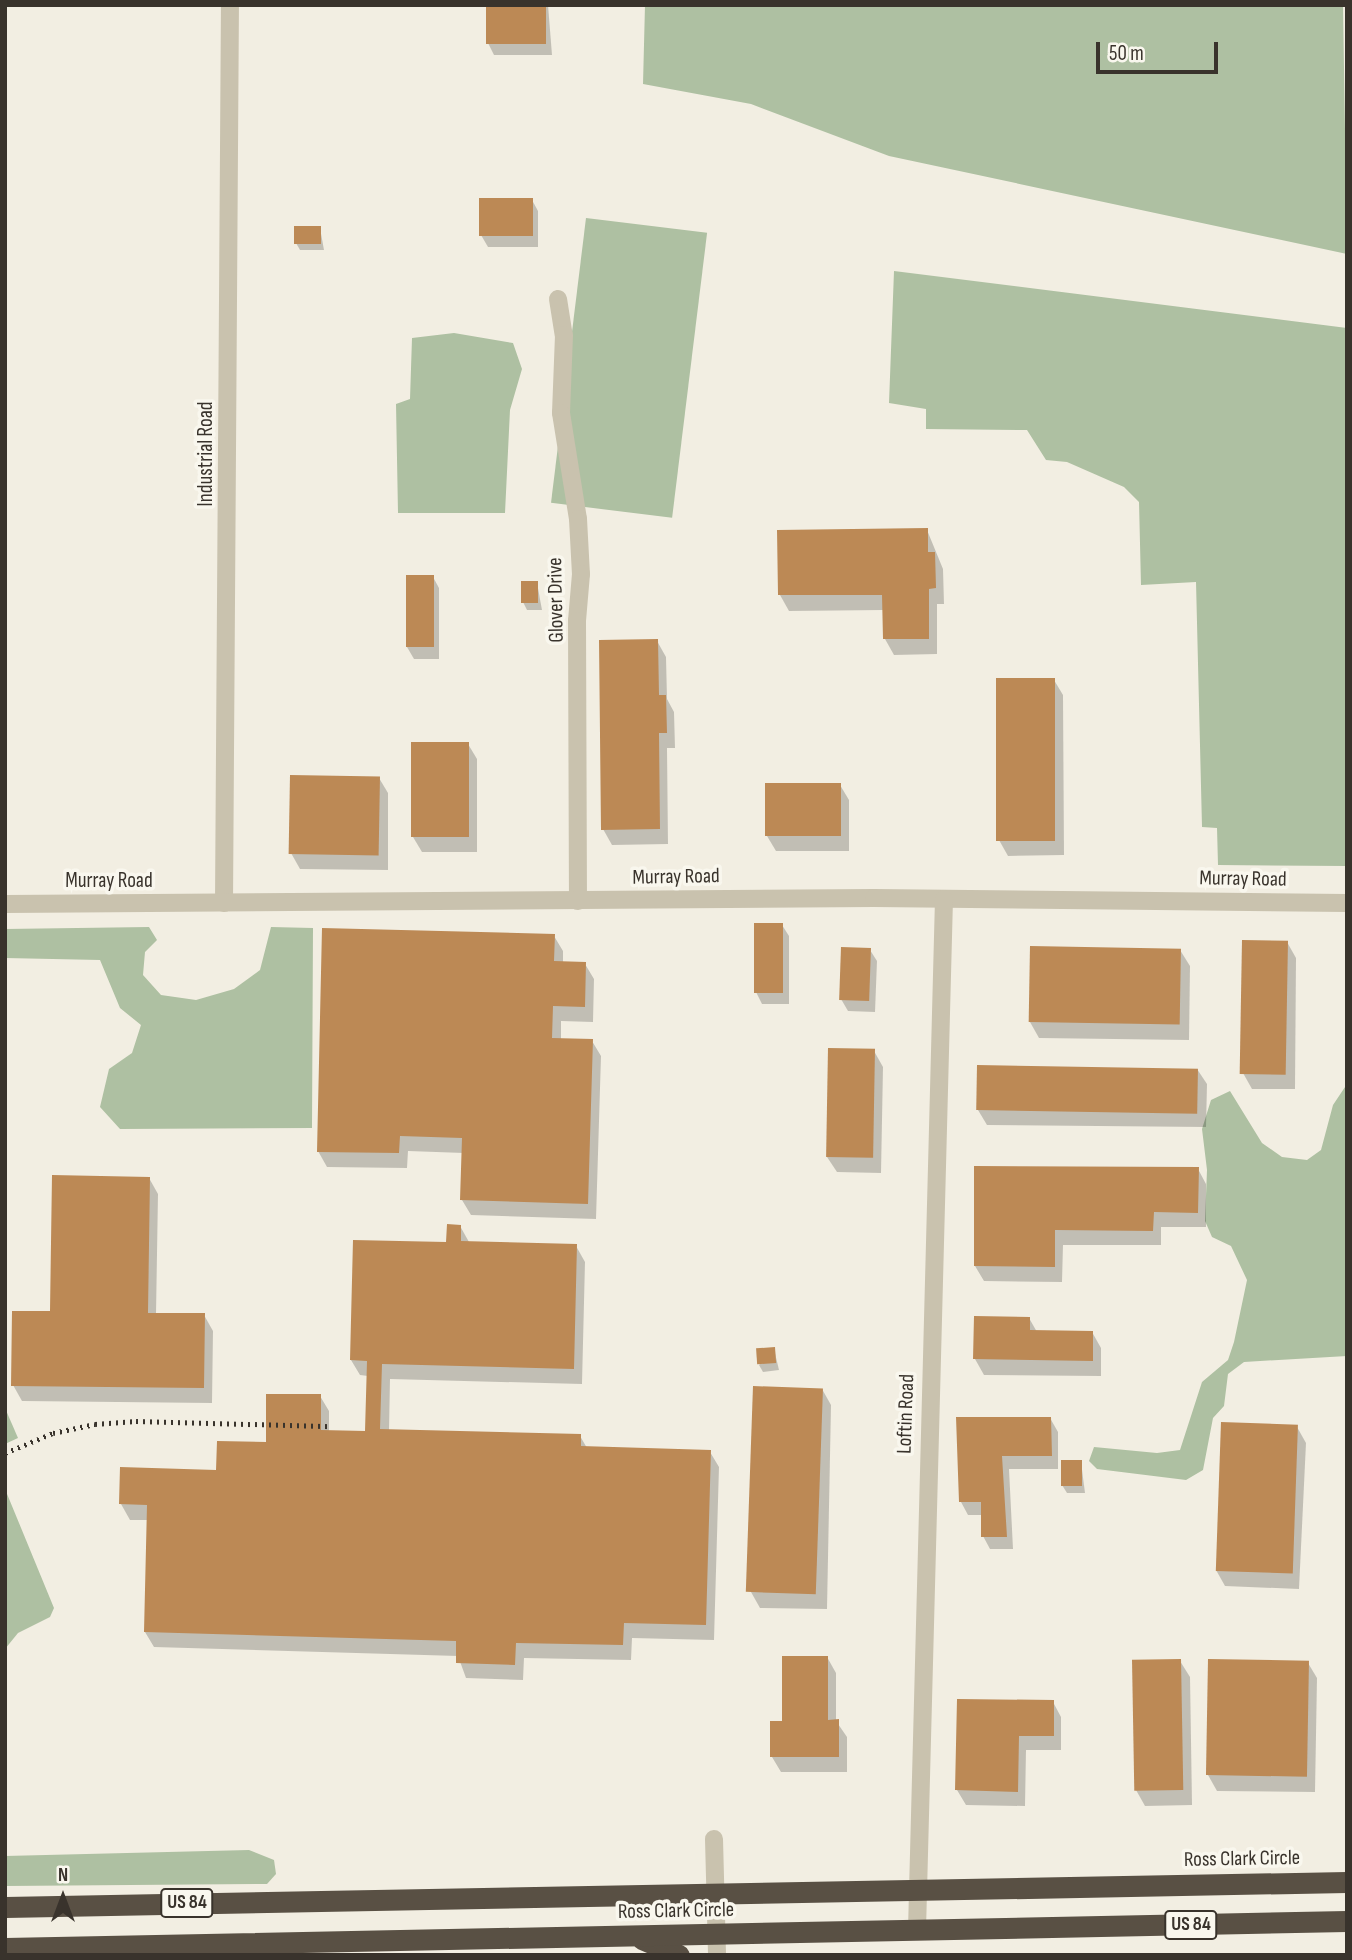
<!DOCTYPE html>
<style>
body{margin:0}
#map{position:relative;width:1352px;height:1960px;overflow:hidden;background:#f2eee2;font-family:"Sofia Sans Condensed",sans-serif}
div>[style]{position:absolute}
.green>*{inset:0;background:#aec0a2;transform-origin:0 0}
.shadow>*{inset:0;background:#0003}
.building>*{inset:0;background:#bc8955;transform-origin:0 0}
.minor>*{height:18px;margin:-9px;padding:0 9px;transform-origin:9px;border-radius:9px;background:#c9c2ae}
.highway>*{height:21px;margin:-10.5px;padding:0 10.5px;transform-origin:10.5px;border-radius:10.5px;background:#595044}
.rail>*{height:5px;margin-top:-2.5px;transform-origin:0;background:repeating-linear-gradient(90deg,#39332c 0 2px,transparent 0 7px)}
span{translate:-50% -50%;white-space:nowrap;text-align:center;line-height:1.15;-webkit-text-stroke:7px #f9f7ee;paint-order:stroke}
.shield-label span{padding:2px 5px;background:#f9f7ee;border:2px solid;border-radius:5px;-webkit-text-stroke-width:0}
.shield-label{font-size:19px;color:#39332c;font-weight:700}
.street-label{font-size:21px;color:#39332c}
.frame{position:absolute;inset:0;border:7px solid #39332c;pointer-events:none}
.north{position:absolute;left:28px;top:1862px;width:70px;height:70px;-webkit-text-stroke:5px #f9f7ee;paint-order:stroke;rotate:0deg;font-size:19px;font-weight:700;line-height:28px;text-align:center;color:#39332c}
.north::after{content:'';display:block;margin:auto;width:24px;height:32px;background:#39332c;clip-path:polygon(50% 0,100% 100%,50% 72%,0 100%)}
.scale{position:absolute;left:1096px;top:42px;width:122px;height:32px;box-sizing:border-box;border:4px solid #39332c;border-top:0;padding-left:9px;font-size:21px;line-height:24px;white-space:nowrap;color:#39332c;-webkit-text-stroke:5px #f9f7ee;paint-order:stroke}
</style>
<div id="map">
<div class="green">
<div style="clip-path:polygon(645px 5px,1343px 5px,1347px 254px,889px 156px,751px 104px,643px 84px)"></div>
<div style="left:586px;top:218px;width:122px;height:287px;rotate:7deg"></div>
<div style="clip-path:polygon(894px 271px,1347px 328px,1347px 866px,1218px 865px,1217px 828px,1202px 827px,1196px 582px,1141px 585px,1139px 502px,1124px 487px,1067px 462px,1046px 460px,1027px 430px,926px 429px,926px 409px,889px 403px)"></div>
<div style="clip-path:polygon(454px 333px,513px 343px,522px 369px,510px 410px,505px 513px,398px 513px,396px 404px,410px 399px,412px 338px)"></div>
<div style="clip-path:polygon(149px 927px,157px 940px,145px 952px,143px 975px,161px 995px,196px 1000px,234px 989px,260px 970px,271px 927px,313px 928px,312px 1128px,120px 1129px,100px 1107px,109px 1069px,132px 1053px,141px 1025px,120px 1008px,100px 960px,5px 958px,5px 929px)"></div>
<div style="clip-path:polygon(1347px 1084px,1347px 1356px,1244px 1362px,1228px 1374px,1224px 1406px,1213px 1418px,1203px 1470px,1186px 1480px,1097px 1469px,1089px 1461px,1094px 1447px,1157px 1453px,1180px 1450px,1202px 1382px,1228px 1360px,1234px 1342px,1247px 1280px,1231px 1246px,1212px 1237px,1205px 1221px,1207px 1170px,1202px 1129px,1211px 1100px,1230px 1091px,1262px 1143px,1282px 1157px,1307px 1160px,1321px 1150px,1333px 1105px)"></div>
<div style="clip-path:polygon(5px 1408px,18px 1438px,5px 1444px)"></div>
<div style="clip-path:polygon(5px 1489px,54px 1608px,50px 1617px,18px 1633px,5px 1649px)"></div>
<div style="clip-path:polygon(249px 1850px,274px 1860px,276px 1874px,267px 1884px,5px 1886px,5px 1856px)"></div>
</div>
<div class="shadow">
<div style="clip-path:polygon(488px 5px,548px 5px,552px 55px,494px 55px,488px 43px)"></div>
<div style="clip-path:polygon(532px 200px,538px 211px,538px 247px,488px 247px,481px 235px)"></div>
<div style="clip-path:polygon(320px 228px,324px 250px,300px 250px,296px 243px)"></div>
<div style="clip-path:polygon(927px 530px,943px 569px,944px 604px,937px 604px,937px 654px,894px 655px,885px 639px,884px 610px,789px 611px,780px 595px,779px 531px)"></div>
<div style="clip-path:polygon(407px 577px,433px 577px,439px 588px,439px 659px,414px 659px,407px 647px)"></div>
<div style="clip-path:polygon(537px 583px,542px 610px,527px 610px,523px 602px)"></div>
<div style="clip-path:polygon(657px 641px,666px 657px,667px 699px,674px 712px,675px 748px,667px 748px,668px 844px,612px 845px,603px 829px)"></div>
<div style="clip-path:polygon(1054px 680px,1063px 695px,1064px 855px,1008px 856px,999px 840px)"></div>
<div style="clip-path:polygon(468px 744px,477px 759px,477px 852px,422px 852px,413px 837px)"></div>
<div style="clip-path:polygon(379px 778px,388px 793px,388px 870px,300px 869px,291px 853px)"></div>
<div style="clip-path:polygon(840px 785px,849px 800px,849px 851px,776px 851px,767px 836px)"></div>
<div style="clip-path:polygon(782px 925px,789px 936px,789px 1004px,762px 1004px,756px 992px)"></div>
<div style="clip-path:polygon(554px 936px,563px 951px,563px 963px,585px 964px,594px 979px,593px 1022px,561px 1021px,561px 1040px,592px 1041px,601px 1056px,596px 1219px,471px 1215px,462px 1200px,464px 1153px,408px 1151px,407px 1168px,327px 1167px,318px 1151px)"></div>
<div style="clip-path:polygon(1287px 942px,1296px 958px,1295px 1089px,1252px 1089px,1243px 1073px)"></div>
<div style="clip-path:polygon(870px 950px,877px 961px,875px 1012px,848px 1011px,841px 999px)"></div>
<div style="clip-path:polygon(1180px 950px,1190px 966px,1189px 1040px,1039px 1038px,1030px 1022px)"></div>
<div style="clip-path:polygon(874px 1051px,883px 1067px,881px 1173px,837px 1172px,827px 1157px)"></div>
<div style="clip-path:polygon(1197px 1069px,1207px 1084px,1206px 1127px,987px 1125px,978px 1110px)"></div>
<div style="clip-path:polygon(976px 1168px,1198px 1169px,1206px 1184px,1206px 1227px,1161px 1227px,1161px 1245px,1063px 1245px,1062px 1282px,984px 1281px,975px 1266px)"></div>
<div style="clip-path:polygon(149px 1178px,158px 1194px,156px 1315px,204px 1315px,213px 1331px,212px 1403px,22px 1401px,13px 1385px,52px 1313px)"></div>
<div style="clip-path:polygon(460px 1226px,469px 1242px,576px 1246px,585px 1262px,582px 1384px,390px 1379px,389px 1431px,580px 1436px,587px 1448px,710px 1452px,719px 1467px,714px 1640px,632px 1638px,631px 1660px,524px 1658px,523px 1680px,466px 1678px,458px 1656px,154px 1647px,145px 1632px,148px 1520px,130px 1520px,121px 1504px,218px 1471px,268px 1444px,320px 1396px,329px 1411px,329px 1432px,366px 1433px,368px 1376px,360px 1375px,351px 1360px)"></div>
<div style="clip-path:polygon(1029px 1318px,1037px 1332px,1092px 1332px,1101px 1348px,1101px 1376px,984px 1375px,975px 1359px)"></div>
<div style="clip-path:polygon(774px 1349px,779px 1370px,763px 1372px,759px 1365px)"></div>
<div style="clip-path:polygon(822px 1389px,831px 1405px,827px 1609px,760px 1608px,751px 1592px)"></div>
<div style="clip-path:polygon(1050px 1418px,1058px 1432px,1058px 1469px,1009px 1469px,1013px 1549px,990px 1549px,983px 1536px,983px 1515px,968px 1515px,961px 1502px,958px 1419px)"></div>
<div style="clip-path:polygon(1297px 1427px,1306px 1443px,1299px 1589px,1225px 1586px,1216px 1570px)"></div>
<div style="clip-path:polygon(1081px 1462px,1085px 1493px,1067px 1493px,1062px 1485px)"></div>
<div style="clip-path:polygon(827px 1657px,836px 1673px,836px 1721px,847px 1737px,847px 1772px,781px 1772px,772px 1757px,784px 1722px)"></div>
<div style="clip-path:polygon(1180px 1661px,1190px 1677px,1192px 1805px,1145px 1806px,1136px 1790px)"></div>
<div style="clip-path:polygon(1308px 1663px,1317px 1678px,1315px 1792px,1217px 1791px,1208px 1775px)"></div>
<div style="clip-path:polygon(1053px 1702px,1061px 1717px,1061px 1750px,1026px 1750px,1025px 1806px,966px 1805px,957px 1790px)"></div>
</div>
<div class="building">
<div style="left:486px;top:5px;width:60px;height:39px"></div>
<div style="left:479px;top:198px;width:54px;height:38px"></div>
<div style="left:294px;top:226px;width:27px;height:18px"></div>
<div style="clip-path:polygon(928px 528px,928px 552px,935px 552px,936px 588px,929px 589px,929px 639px,883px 639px,882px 595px,778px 595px,777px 530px)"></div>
<div style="left:406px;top:575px;width:28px;height:72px"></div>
<div style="left:521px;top:581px;width:17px;height:22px"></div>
<div style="clip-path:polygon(658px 639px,659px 695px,666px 695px,667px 733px,659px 733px,660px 829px,601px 830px,599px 640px)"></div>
<div style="left:996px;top:678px;width:59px;height:163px"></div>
<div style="left:411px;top:742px;width:58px;height:95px"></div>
<div style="left:290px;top:775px;width:90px;height:79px;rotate:1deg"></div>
<div style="left:765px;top:783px;width:76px;height:53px"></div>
<div style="left:754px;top:923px;width:29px;height:70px"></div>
<div style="clip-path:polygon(322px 928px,555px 934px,554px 961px,586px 962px,585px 1007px,553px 1006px,552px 1038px,593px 1039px,588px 1204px,460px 1200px,462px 1138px,400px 1136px,399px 1153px,317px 1152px)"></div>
<div style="left:1242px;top:940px;width:46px;height:134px;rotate:1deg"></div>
<div style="left:1030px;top:946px;width:151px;height:76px;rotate:1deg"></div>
<div style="left:841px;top:947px;width:30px;height:53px;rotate:2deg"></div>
<div style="left:828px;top:1048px;width:47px;height:109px;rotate:1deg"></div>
<div style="left:977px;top:1065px;width:221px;height:45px;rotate:1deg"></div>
<div style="clip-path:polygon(974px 1166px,1199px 1167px,1198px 1213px,1154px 1212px,1153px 1231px,1055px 1230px,1055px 1267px,974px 1266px)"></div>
<div style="clip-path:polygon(52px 1175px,150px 1177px,148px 1313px,205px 1313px,204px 1388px,11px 1386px,12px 1311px,50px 1311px)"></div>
<div style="clip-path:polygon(447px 1224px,461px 1225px,461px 1241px,577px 1244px,574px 1369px,382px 1364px,380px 1429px,581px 1434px,581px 1446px,711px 1450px,706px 1625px,624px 1623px,623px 1645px,516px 1643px,515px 1665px,456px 1663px,456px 1641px,144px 1632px,147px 1505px,119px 1504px,120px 1467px,216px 1470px,217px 1441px,266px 1442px,266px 1394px,321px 1394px,321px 1430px,365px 1431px,367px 1361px,350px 1360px,353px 1240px,446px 1242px)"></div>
<div style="clip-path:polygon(974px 1316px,1030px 1317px,1030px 1330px,1093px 1331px,1093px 1361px,973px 1359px)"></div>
<div style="left:775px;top:1347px;width:16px;height:19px;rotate:86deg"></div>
<div style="left:753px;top:1386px;width:70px;height:206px;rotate:2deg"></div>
<div style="clip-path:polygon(956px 1417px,1051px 1417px,1052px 1456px,1002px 1456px,1007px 1537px,981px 1537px,981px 1502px,959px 1502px)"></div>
<div style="left:1221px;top:1422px;width:77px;height:149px;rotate:2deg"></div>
<div style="left:1061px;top:1460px;width:21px;height:26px"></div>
<div style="clip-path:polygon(782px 1656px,828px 1656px,828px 1720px,839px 1719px,839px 1757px,770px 1757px,770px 1721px,782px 1721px)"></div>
<div style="left:1181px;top:1659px;width:131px;height:49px;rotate:89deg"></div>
<div style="left:1208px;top:1659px;width:101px;height:116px;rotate:1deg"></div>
<div style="clip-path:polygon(957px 1699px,1054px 1700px,1054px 1736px,1019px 1736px,1018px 1792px,955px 1790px)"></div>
</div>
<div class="minor">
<div style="left:558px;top:299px;width:36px;rotate:81deg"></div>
<div style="left:564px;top:335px;width:78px;rotate:92.2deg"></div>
<div style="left:561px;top:413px;width:107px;rotate:80.9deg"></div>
<div style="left:578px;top:519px;width:55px;rotate:86.9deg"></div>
<div style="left:581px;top:574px;width:47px;rotate:94.9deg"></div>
<div style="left:577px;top:621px;width:280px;rotate:89.8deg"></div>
<div style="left:224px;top:903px;width:898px;rotate:-89.62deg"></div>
<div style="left:5px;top:904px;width:869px;rotate:-0.4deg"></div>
<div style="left:874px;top:898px;width:473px;rotate:0.6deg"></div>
<div style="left:714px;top:1839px;width:116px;rotate:88.5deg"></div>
<div style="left:917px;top:1930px;width:1031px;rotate:-88.5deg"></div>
</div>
<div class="highway">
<div style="left:5px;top:1907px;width:1342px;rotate:-1.07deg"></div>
<div style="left:642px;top:1939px;width:40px;rotate:23.4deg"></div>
<div style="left:5px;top:1948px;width:1342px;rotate:-1.15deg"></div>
</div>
<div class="rail">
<div style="left:5px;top:1453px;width:52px;rotate:-22.6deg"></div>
<div style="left:53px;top:1433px;width:43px;rotate:-12.1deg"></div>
<div style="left:95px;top:1424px;width:41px;rotate:-4.2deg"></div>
<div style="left:136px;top:1421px;width:196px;rotate:1.5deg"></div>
</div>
<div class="shield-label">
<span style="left:187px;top:1903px">US 84</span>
<span style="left:1191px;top:1925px">US 84</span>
</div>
<div class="street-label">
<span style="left:206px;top:454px;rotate:-90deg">Industrial Road</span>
<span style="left:556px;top:600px;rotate:-91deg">Glover Drive</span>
<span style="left:676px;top:877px;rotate:-1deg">Murray Road</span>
<span style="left:1243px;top:879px;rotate:1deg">Murray Road</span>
<span style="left:109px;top:881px">Murray Road</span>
<span style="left:906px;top:1414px;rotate:-88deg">Loftin Road</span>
<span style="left:1242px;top:1859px;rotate:-1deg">Ross Clark Circle</span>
<span style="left:676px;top:1911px;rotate:-1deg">Ross Clark Circle</span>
</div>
<div class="frame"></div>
<div class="north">N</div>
<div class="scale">50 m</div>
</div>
